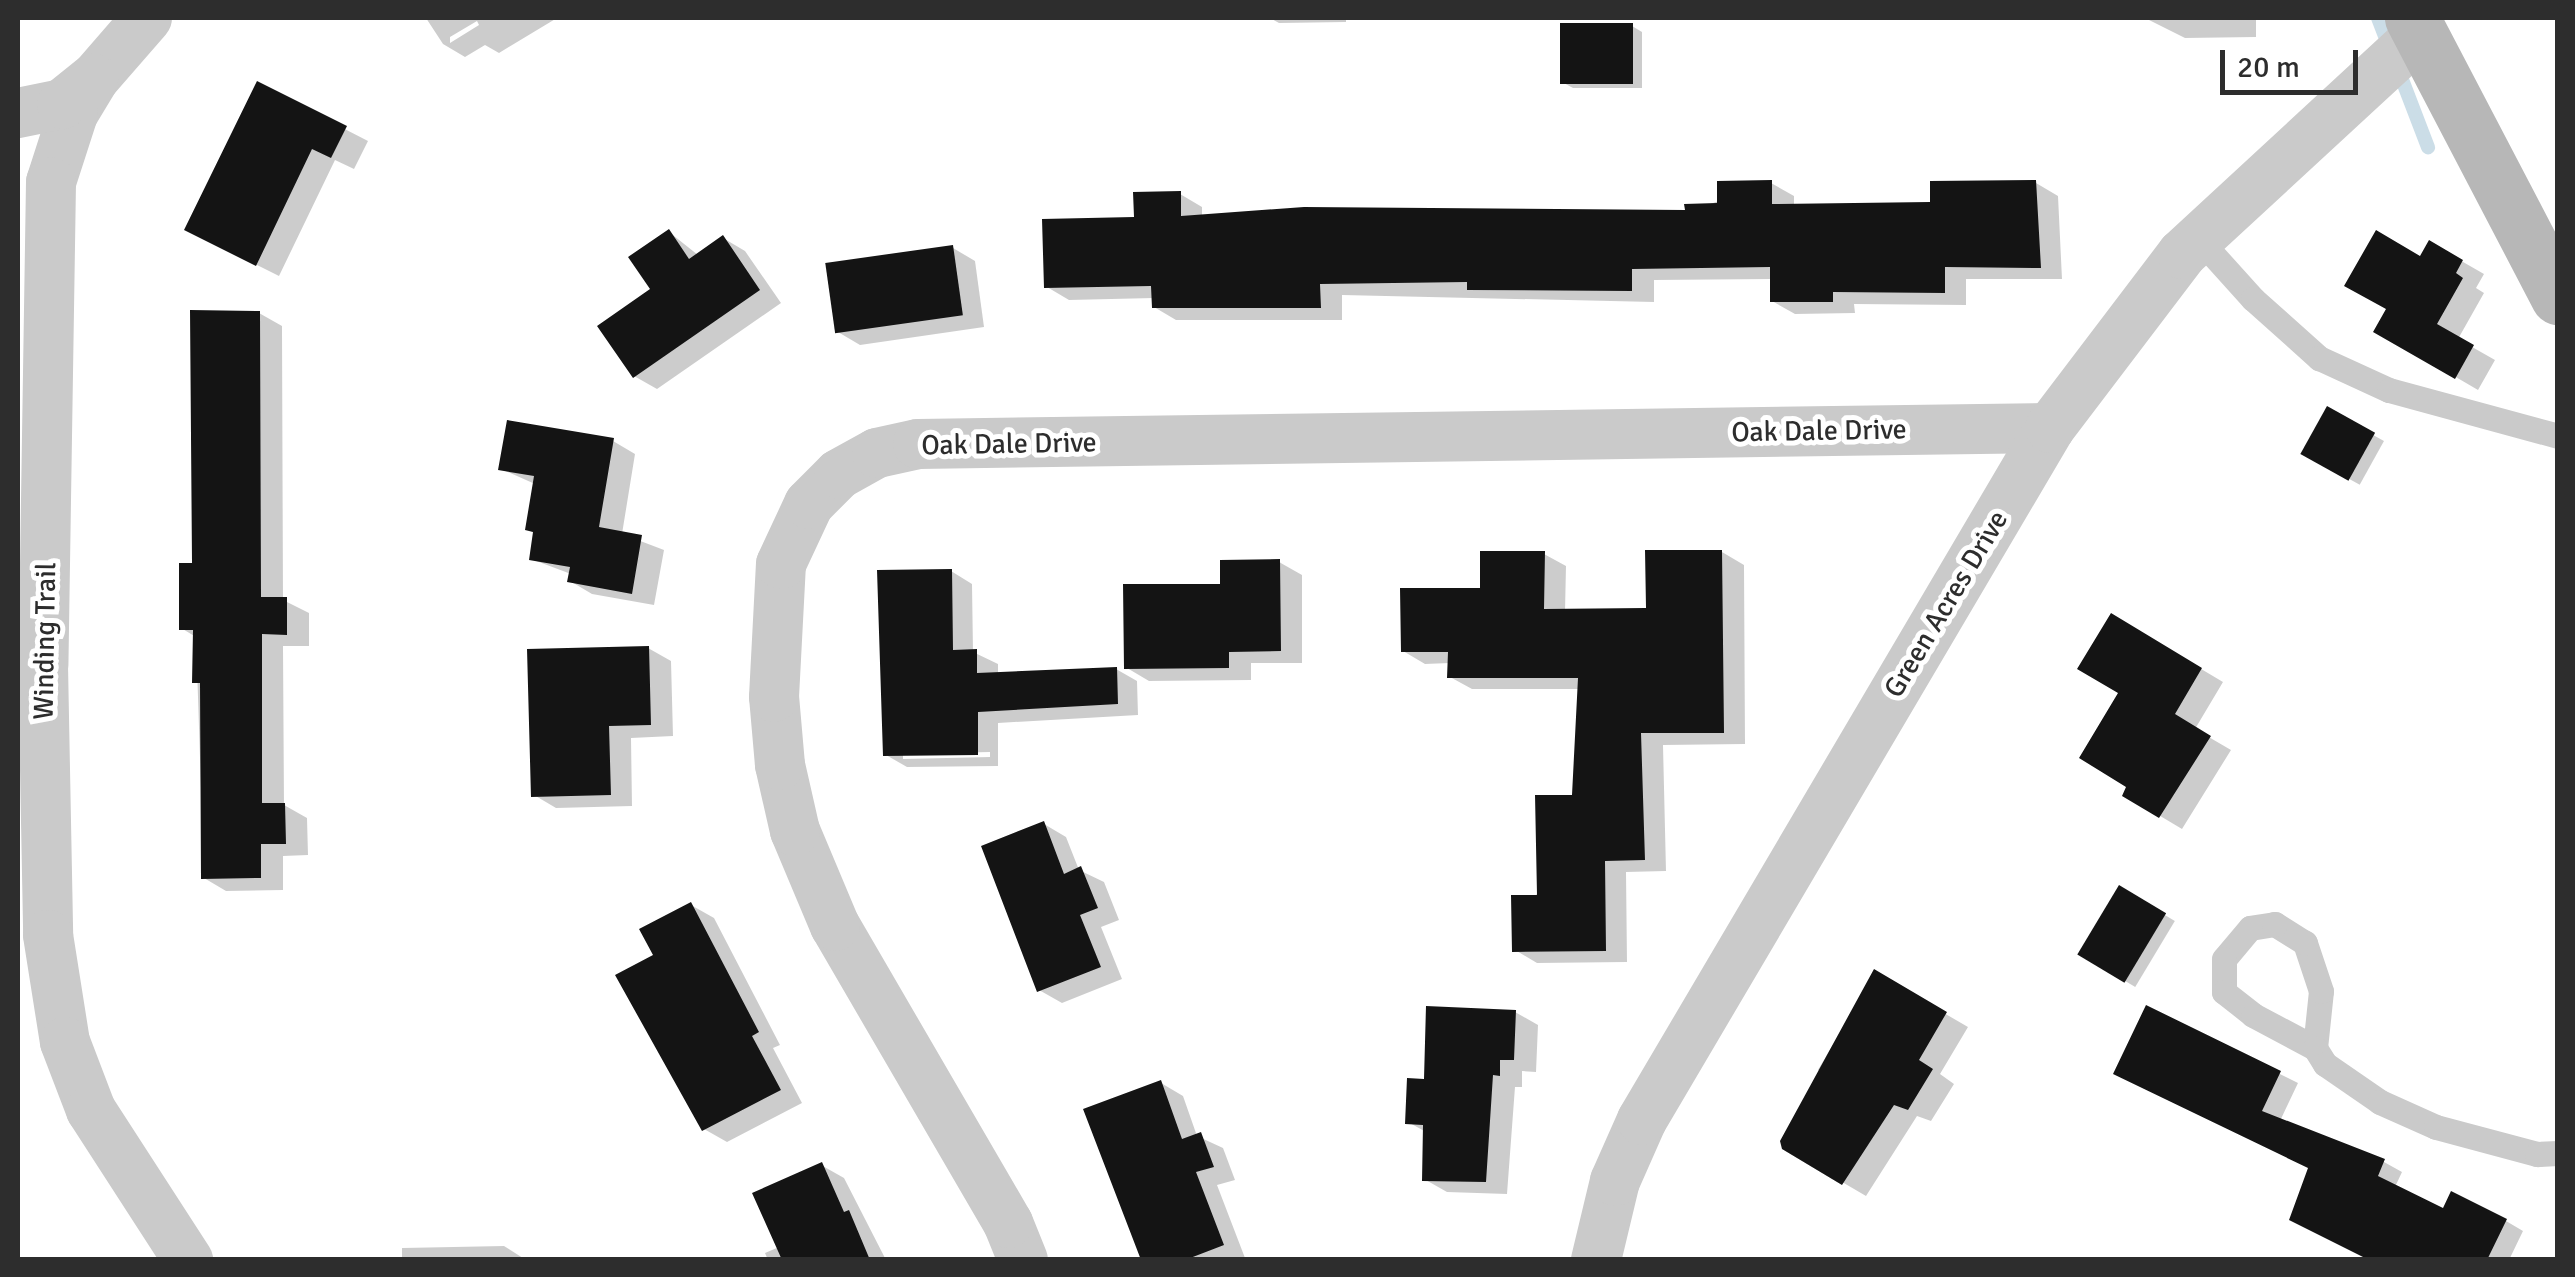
<!DOCTYPE html>
<style>
body{margin:0}
#map{position:relative;width:2575px;height:1277px;overflow:hidden;background:#fff;font-family:Signika,sans-serif}
div>[style]{position:absolute}
.shadow>*{inset:0;background:#0003;transform-origin:0 0}
.stream>*{height:14px;margin:-7px;padding:0 7px;transform-origin:7px;border-radius:7px;background:#cbdde7}
.building>*{inset:0;background:#141414;transform-origin:0 0}
.lane>*{height:25px;margin:-12.5px;padding:0 12.5px;transform-origin:12.5px;border-radius:12.5px;background:#cacaca}
.street>*{height:50px;margin:-25px;padding:0 25px;transform-origin:25px;border-radius:25px;background:#cacaca}
.secondary>*{height:55px;margin:-27.5px;padding:0 27.5px;transform-origin:27.5px;border-radius:27.5px;background:#b7b7b7}
span{translate:-50% -50%;white-space:nowrap;text-align:center;line-height:1.15;-webkit-text-stroke:10px #fff;paint-order:stroke}
.street-label{font-size:28px;color:#2d2d2d}
.frame{position:absolute;inset:0;border:20px solid #2d2d2d;pointer-events:none}
.scale{position:absolute;left:2220px;top:50px;width:138px;height:45px;box-sizing:border-box;border:5px solid #2d2d2d;border-top:0;padding-left:12px;font-size:30px;line-height:35px;white-space:nowrap;color:#2d2d2d;-webkit-text-stroke:8px #fff;paint-order:stroke}
</style>
<div id="map">
<div class="shadow">
<div style="clip-path:polygon(evenodd,426px 18px,557px 18px,499px 53px,485px 45px,465px 57px,443px 44px,426px 18px,477px 21px,479px 25px,450px 43px,450px 37px,477px 21px)"></div>
<div style="clip-path:polygon(1270px 18px,1346px 18px,1346px 22px,1279px 23px)"></div>
<div style="clip-path:polygon(2145px 18px,2256px 18px,2256px 37px,2185px 38px)"></div>
<div style="clip-path:polygon(1632px 26px,1642px 32px,1642px 88px,1573px 88px,1562px 82px)"></div>
<div style="clip-path:polygon(259px 85px,368px 141px,354px 169px,335px 160px,279px 276px,209px 241px)"></div>
<div style="clip-path:polygon(1771px 183px,1794px 196px,1794px 207px,1933px 205px,2036px 183px,2058px 196px,2062px 279px,1966px 279px,1966px 305px,1854px 304px,1855px 313px,1795px 314px,1772px 301px,1772px 279px,1654px 280px,1654px 302px,1342px 295px,1342px 320px,1176px 320px,1154px 307px,1154px 298px,1069px 300px,1047px 287px,1180px 194px,1202px 207px,1202px 217px,1687px 212px)"></div>
<div style="clip-path:polygon(669px 232px,698px 255px,723px 238px,745px 251px,781px 303px,657px 389px,634px 376px)"></div>
<div style="clip-path:polygon(2430px 243px,2484px 274px,2476px 288px,2484px 293px,2458px 339px,2495px 360px,2478px 390px,2377px 331px)"></div>
<div style="clip-path:polygon(953px 248px,975px 261px,984px 327px,860px 345px,838px 332px)"></div>
<div style="clip-path:polygon(259px 313px,282px 326px,283px 600px,309px 613px,309px 646px,283px 646px,284px 805px,307px 818px,308px 855px,283px 856px,283px 890px,226px 891px,204px 878px,196px 637px,181px 628px)"></div>
<div style="left:2328px;top:410px;width:64px;height:50px;rotate:29deg"></div>
<div style="clip-path:polygon(613px 441px,635px 454px,622px 534px,664px 550px,654px 605px,592px 594px,570px 581px,571px 574px,531px 559px,536px 534px,527px 529px,535px 484px,501px 469px)"></div>
<div style="clip-path:polygon(1722px 552px,1744px 565px,1745px 744px,1663px 745px,1666px 871px,1626px 872px,1627px 962px,1537px 963px,1515px 950px,1574px 797px,1579px 689px,1472px 689px,1450px 677px,1450px 663px,1425px 664px,1403px 651px,1544px 554px,1566px 566px,1565px 612px,1649px 611px)"></div>
<div style="clip-path:polygon(1279px 562px,1302px 575px,1302px 663px,1251px 663px,1251px 680px,1149px 681px,1127px 668px,1223px 586px)"></div>
<div style="clip-path:polygon(evenodd,951px 571px,972px 584px,973px 652px,998px 664px,998px 675px,1116px 669px,1137px 681px,1138px 715px,998px 723px,998px 766px,907px 767px,886px 755px,951px 571px,990px 752px,990px 757px,903px 759px,903px 754px,990px 752px)"></div>
<div style="clip-path:polygon(2112px 616px,2223px 682px,2195px 729px,2231px 750px,2182px 829px,2125px 795px,2130px 786px)"></div>
<div style="clip-path:polygon(648px 648px,671px 661px,673px 736px,631px 738px,632px 806px,556px 808px,534px 795px)"></div>
<div style="clip-path:polygon(1044px 824px,1066px 837px,1079px 870px,1104px 882px,1119px 920px,1101px 927px,1122px 979px,1062px 1003px,1039px 990px)"></div>
<div style="left:2120px;top:888px;width:64px;height:77px;rotate:31deg"></div>
<div style="clip-path:polygon(691px 905px,714px 918px,780px 1045px,773px 1048px,802px 1103px,727px 1142px,704px 1129px,656px 956px)"></div>
<div style="clip-path:polygon(1875px 973px,1968px 1027px,1940px 1074px,1954px 1084px,1931px 1121px,1917px 1116px,1866px 1196px,1784px 1148px,1822px 1073px,1818px 1070px)"></div>
<div style="clip-path:polygon(2147px 1009px,2298px 1083px,2280px 1121px,2384px 1162px,2402px 1172px,2395px 1187px,2444px 1211px,2506px 1221px,2523px 1231px,2509px 1260px,2371px 1260px,2311px 1168px)"></div>
<div style="clip-path:polygon(1515px 1012px,1538px 1025px,1536px 1072px,1522px 1071px,1522px 1087px,1515px 1087px,1507px 1194px,1447px 1192px,1424px 1179px,1426px 1132px,1408px 1122px,1426px 1082px)"></div>
<div style="clip-path:polygon(1161px 1083px,1183px 1096px,1197px 1136px,1223px 1148px,1235px 1180px,1217px 1185px,1245px 1258px,1144px 1260px)"></div>
<div style="clip-path:polygon(821px 1165px,844px 1178px,886px 1260px,768px 1260px,765px 1253px,779px 1247px)"></div>
<div style="clip-path:polygon(504px 1246px,526px 1260px,402px 1260px,402px 1248px)"></div>
</div>
<div class="stream">
<div style="left:2378px;top:18px;width:33px;rotate:69deg"></div>
<div style="left:2398px;top:69px;width:84px;rotate:69deg"></div>
</div>
<div class="building">
<div style="left:1633px;top:23px;width:61px;height:73px;rotate:90deg"></div>
<div style="clip-path:polygon(257px 81px,347px 126px,331px 158px,312px 149px,256px 266px,184px 230px)"></div>
<div style="clip-path:polygon(1772px 180px,1772px 204px,1930px 202px,1930px 181px,2036px 180px,2041px 268px,1945px 267px,1945px 293px,1833px 292px,1833px 302px,1770px 302px,1770px 267px,1632px 269px,1632px 291px,1467px 290px,1467px 282px,1320px 284px,1321px 308px,1152px 308px,1151px 286px,1044px 288px,1042px 219px,1134px 217px,1133px 192px,1181px 191px,1181px 216px,1304px 207px,1685px 210px,1684px 204px,1717px 203px,1717px 181px)"></div>
<div style="clip-path:polygon(669px 229px,689px 259px,723px 235px,760px 290px,633px 378px,597px 326px,650px 289px,628px 257px)"></div>
<div style="clip-path:polygon(2376px 230px,2420px 256px,2429px 240px,2463px 260px,2456px 273px,2463px 278px,2437px 324px,2474px 345px,2455px 379px,2373px 332px,2386px 309px,2344px 286px)"></div>
<div style="left:953px;top:245px;width:71px;height:129px;rotate:82deg"></div>
<div style="clip-path:polygon(190px 310px,260px 311px,261px 597px,287px 597px,287px 635px,262px 634px,262px 803px,285px 803px,286px 844px,261px 844px,261px 878px,201px 879px,200px 683px,192px 683px,193px 630px,179px 630px,179px 563px,192px 563px)"></div>
<div style="left:2327px;top:406px;width:55px;height:55px;rotate:29deg"></div>
<div style="clip-path:polygon(507px 420px,614px 438px,599px 527px,642px 535px,632px 594px,567px 582px,570px 567px,529px 560px,533px 532px,525px 530px,534px 476px,498px 470px)"></div>
<div style="clip-path:polygon(1645px 550px,1722px 550px,1724px 733px,1641px 733px,1645px 860px,1605px 861px,1606px 951px,1512px 952px,1511px 895px,1537px 895px,1535px 795px,1572px 795px,1578px 678px,1447px 678px,1448px 652px,1401px 652px,1400px 588px,1480px 588px,1480px 551px,1545px 551px,1544px 609px,1646px 608px)"></div>
<div style="clip-path:polygon(1280px 559px,1281px 651px,1229px 652px,1229px 668px,1124px 669px,1123px 584px,1220px 584px,1220px 560px)"></div>
<div style="clip-path:polygon(952px 569px,953px 650px,977px 649px,977px 673px,1117px 667px,1118px 704px,978px 712px,978px 755px,883px 756px,877px 570px)"></div>
<div style="clip-path:polygon(2111px 613px,2202px 668px,2175px 714px,2211px 736px,2159px 818px,2122px 796px,2126px 787px,2079px 758px,2118px 693px,2077px 669px)"></div>
<div style="clip-path:polygon(649px 646px,651px 725px,609px 726px,611px 795px,531px 797px,527px 649px)"></div>
<div style="clip-path:polygon(1044px 821px,1064px 874px,1081px 866px,1098px 908px,1080px 915px,1101px 967px,1037px 992px,981px 846px)"></div>
<div style="left:2119px;top:885px;width:55px;height:81px;rotate:31deg"></div>
<div style="clip-path:polygon(691px 902px,759px 1032px,752px 1036px,781px 1090px,702px 1131px,615px 975px,653px 955px,639px 929px)"></div>
<div style="clip-path:polygon(1874px 969px,1947px 1012px,1919px 1060px,1933px 1069px,1908px 1110px,1894px 1105px,1842px 1185px,1782px 1149px,1780px 1141px)"></div>
<div style="clip-path:polygon(2146px 1005px,2281px 1071px,2262px 1111px,2385px 1159px,2378px 1176px,2443px 1208px,2451px 1191px,2507px 1219px,2487px 1260px,2369px 1260px,2289px 1220px,2308px 1168px,2113px 1074px)"></div>
<div style="clip-path:polygon(1426px 1006px,1516px 1010px,1514px 1060px,1500px 1060px,1500px 1076px,1493px 1075px,1486px 1182px,1422px 1181px,1423px 1125px,1405px 1124px,1407px 1078px,1424px 1079px)"></div>
<div style="clip-path:polygon(1161px 1080px,1182px 1139px,1201px 1132px,1214px 1167px,1196px 1172px,1224px 1245px,1185px 1260px,1141px 1260px,1083px 1109px)"></div>
<div style="clip-path:polygon(822px 1162px,844px 1212px,849px 1210px,870px 1260px,782px 1260px,752px 1193px)"></div>
</div>
<div class="lane">
<div style="left:2198px;top:238px;width:82px;rotate:48deg"></div>
<div style="left:2253px;top:299px;width:89px;rotate:41.8deg"></div>
<div style="left:2319px;top:358px;width:77px;rotate:24.6deg"></div>
<div style="left:2389px;top:390px;width:175px;rotate:15.2deg"></div>
<div style="left:2315px;top:1048px;width:57px;rotate:-84deg"></div>
<div style="left:2321px;top:991px;width:51px;rotate:-108.4deg"></div>
<div style="left:2305px;top:943px;width:36px;rotate:-148deg"></div>
<div style="left:2275px;top:924px;width:25px;rotate:171deg"></div>
<div style="left:2250px;top:928px;width:40px;rotate:130deg"></div>
<div style="left:2224px;top:959px;width:33px;rotate:90deg"></div>
<div style="left:2224px;top:992px;width:37px;rotate:38deg"></div>
<div style="left:2253px;top:1015px;width:70px;rotate:28deg"></div>
<div style="left:2315px;top:1048px;width:19px;rotate:58deg"></div>
<div style="left:2325px;top:1064px;width:67px;rotate:34.6deg"></div>
<div style="left:2380px;top:1102px;width:61px;rotate:24.1deg"></div>
<div style="left:2436px;top:1127px;width:105px;rotate:15deg"></div>
<div style="left:2537px;top:1154px;width:21px;rotate:-3deg"></div>
</div>
<div class="street">
<div style="left:147px;top:18px;width:81px;rotate:131deg"></div>
<div style="left:94px;top:79px;width:41px;rotate:121deg"></div>
<div style="left:73px;top:114px;width:71px;rotate:107.9deg"></div>
<div style="left:51px;top:182px;width:483px;rotate:90.9deg"></div>
<div style="left:43px;top:665px;width:270px;rotate:88.9deg"></div>
<div style="left:48px;top:935px;width:108px;rotate:81deg"></div>
<div style="left:65px;top:1042px;width:73px;rotate:69.1deg"></div>
<div style="left:91px;top:1110px;width:179px;rotate:57.1deg"></div>
<div style="left:18px;top:113px;width:45px;rotate:-11.6deg"></div>
<div style="left:62px;top:104px;width:40px;rotate:-39deg"></div>
<div style="left:1023px;top:1260px;width:40px;rotate:-112deg"></div>
<div style="left:1008px;top:1223px;width:344px;rotate:-120.2deg"></div>
<div style="left:835px;top:926px;width:103px;rotate:-112.8deg"></div>
<div style="left:795px;top:831px;width:68px;rotate:-102.8deg"></div>
<div style="left:780px;top:765px;width:68px;rotate:-95deg"></div>
<div style="left:774px;top:697px;width:133px;rotate:-87deg"></div>
<div style="left:781px;top:564px;width:66px;rotate:-65deg"></div>
<div style="left:809px;top:504px;width:42px;rotate:-45deg"></div>
<div style="left:839px;top:474px;width:43px;rotate:-28.9deg"></div>
<div style="left:877px;top:453px;width:42px;rotate:-12.4deg"></div>
<div style="left:918px;top:444px;width:1132px;rotate:-0.81deg"></div>
<div style="left:1596px;top:1260px;width:81px;rotate:-76.5deg"></div>
<div style="left:1615px;top:1181px;width:67px;rotate:-66.1deg"></div>
<div style="left:1642px;top:1120px;width:803px;rotate:-59.48deg"></div>
<div style="left:2050px;top:428px;width:218px;rotate:-52.8deg"></div>
<div style="left:2182px;top:254px;width:323px;rotate:-42.7deg"></div>
</div>
<div class="secondary">
<div style="left:2412px;top:18px;width:315px;rotate:62.4deg"></div>
</div>
<div class="street-label">
<span style="left:1819px;top:431px;rotate:-1deg">Oak Dale Drive</span>
<span style="left:1009px;top:444px;rotate:-1deg">Oak Dale Drive</span>
<span style="left:1946px;top:604px;rotate:-59deg">Green Acres Drive</span>
<span style="left:45px;top:641px;rotate:-89deg">Winding Trail</span>
</div>
<div class="frame"></div>
<div class="scale">20 m</div>
</div>
